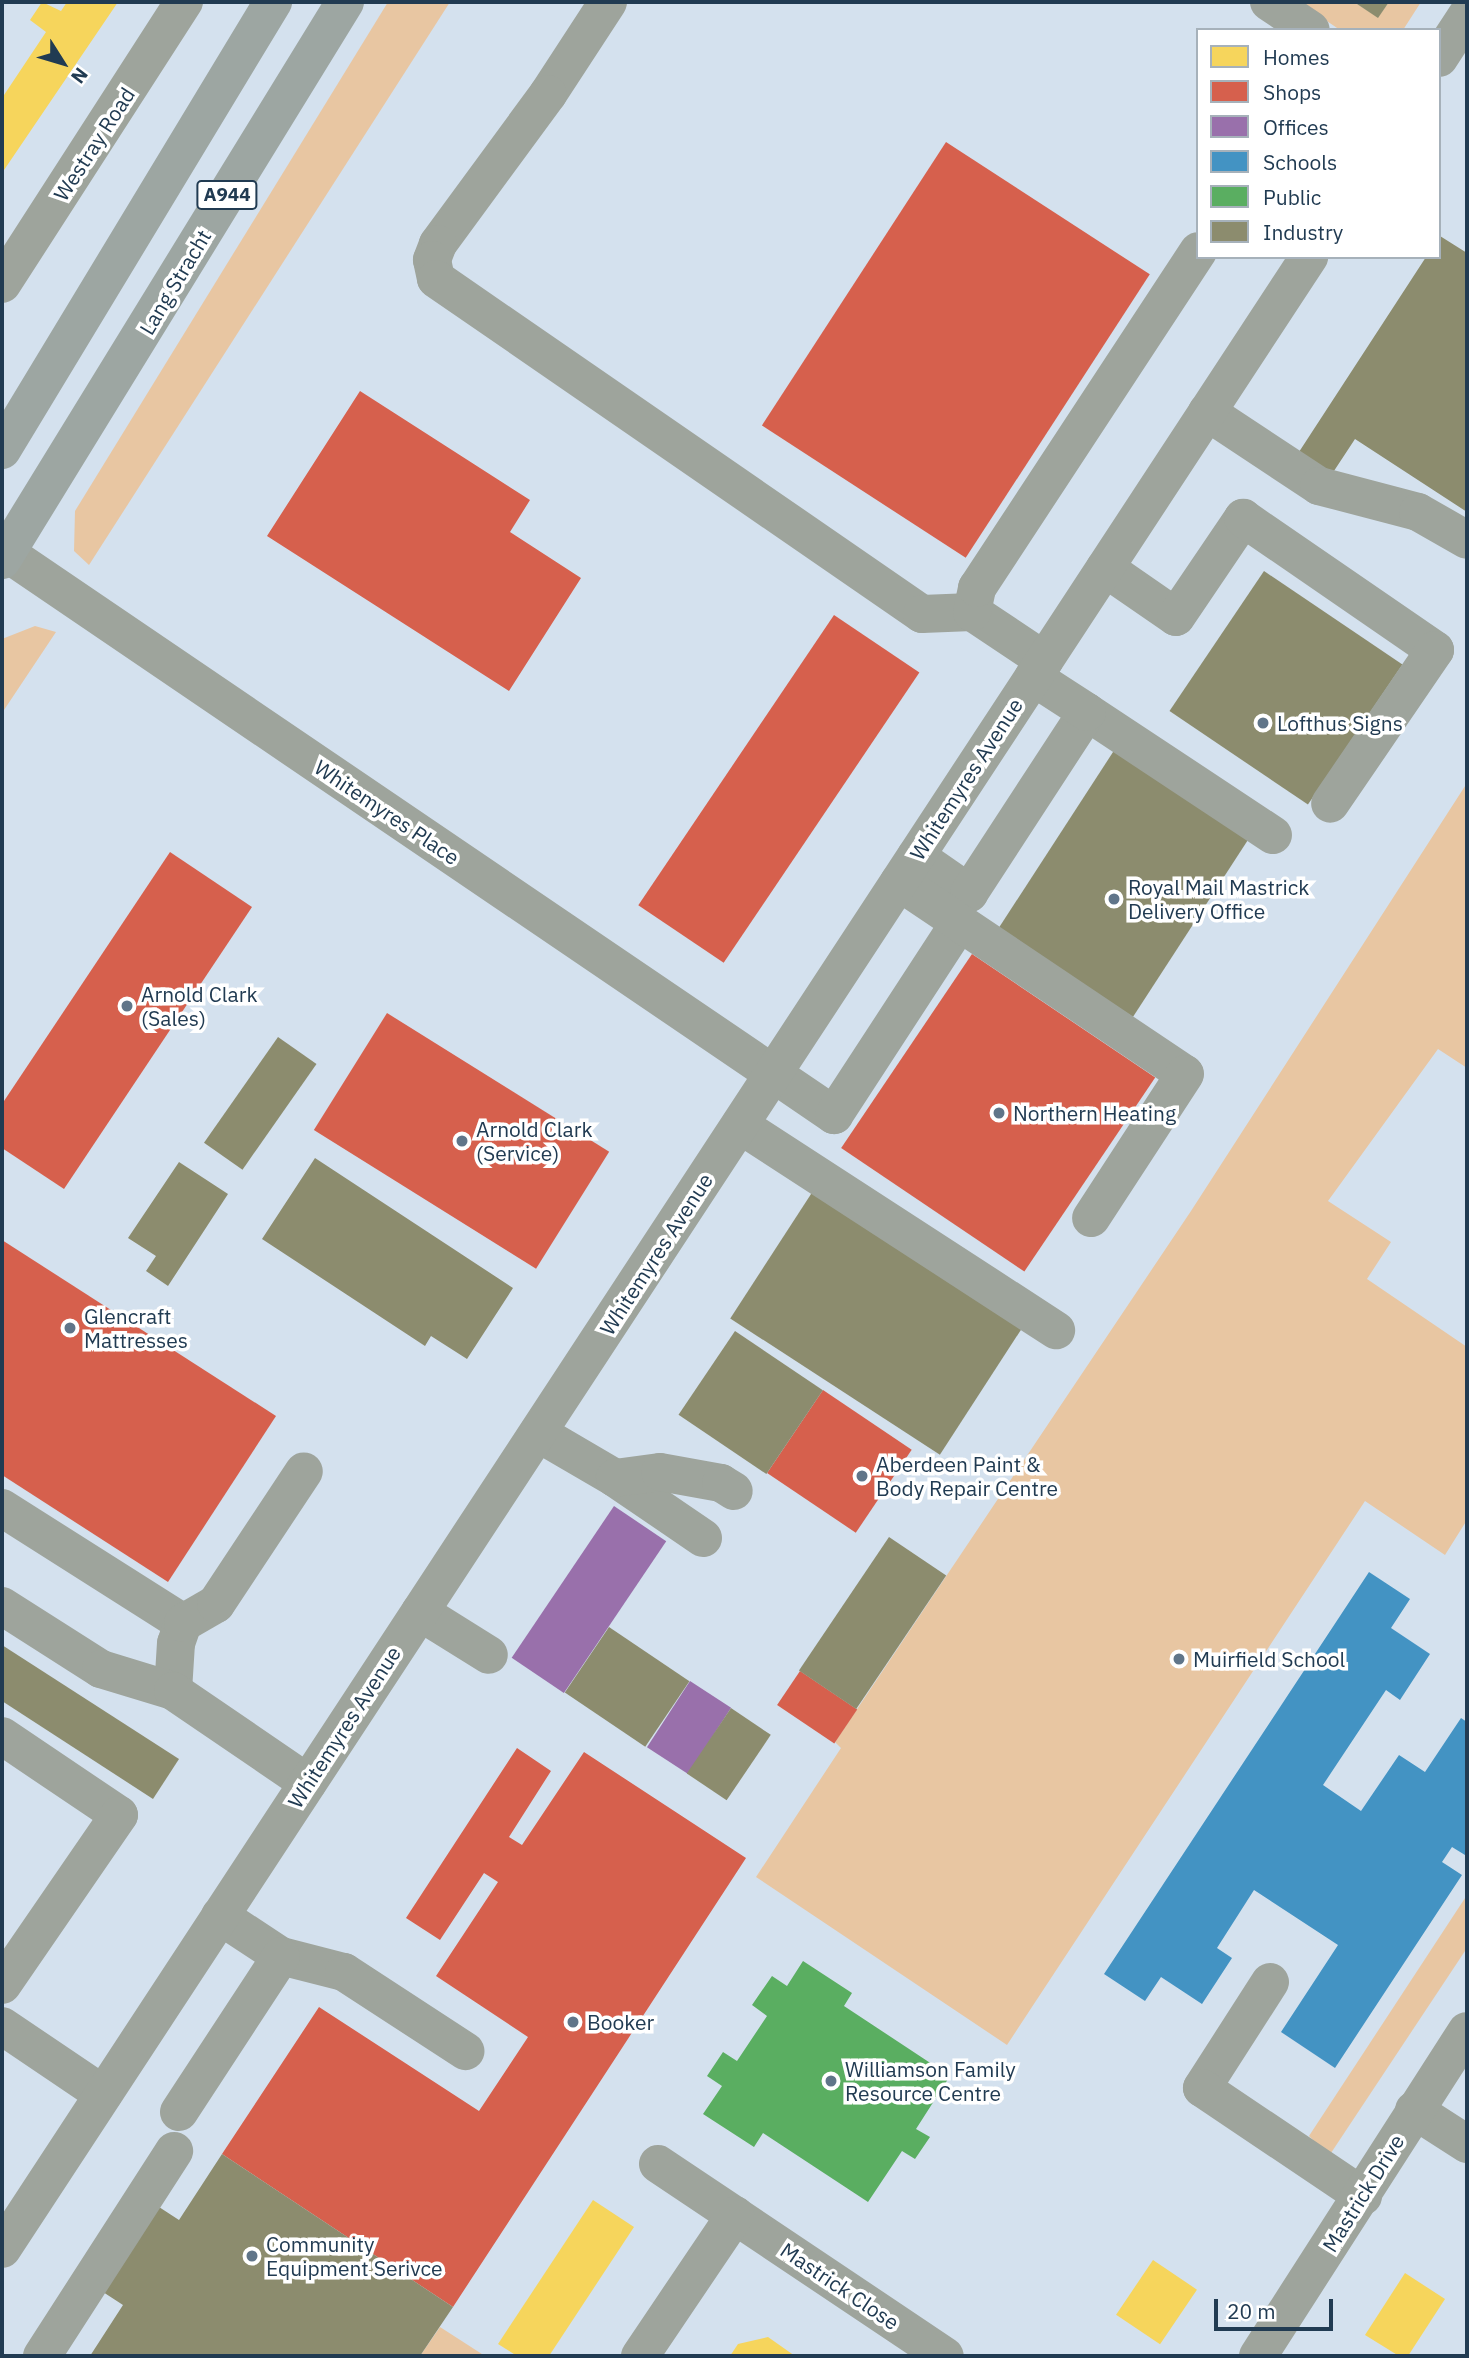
<!DOCTYPE html>
<style>
body{margin:0}
#map{position:relative;width:1469px;height:2358px;overflow:hidden;background:#d4e1ee;font-family:"IBM Plex Sans",sans-serif}
div>[style]{position:absolute}
.green>*{inset:0;background:#e8c6a2}
.homes>*{inset:0;background:#f6d55c;transform-origin:0 0}
.shops>*{inset:0;background:#d6604d;transform-origin:0 0}
.offices>*{inset:0;background:#9970ab;transform-origin:0 0}
.schools>*{inset:0;background:#4393c3}
.public>*{inset:0;background:#5aae61}
.industry>*{inset:0;background:#8c8c6e;transform-origin:0 0}
.minor>*{height:38px;margin:-19px;padding:0 19px;transform-origin:19px;border-radius:19px;background:#9ea49c}
.major>*{height:38px;margin:-19px;padding:0 19px;transform-origin:19px;border-radius:19px;background:#9da6a2}
.dots>*{width:19px;height:19px;translate:-50% -50%;box-sizing:border-box;border:4px solid #fff;border-radius:50%}
span{translate:-50% -50%;white-space:nowrap;text-align:center;line-height:1.15;-webkit-text-stroke:7px #fff;paint-order:stroke}
.shield-label span{padding:2px 5px;background:#fff;border:2px solid;border-radius:5px;-webkit-text-stroke-width:0}
.shield-label{font-size:19px;color:#213b52;font-weight:700}
.street-label{font-size:21px;color:#213b52}
.poi-label{font-size:21px;color:#213b52}
.left{translate:0 -50%;text-align:left}
.frame{position:absolute;inset:0;border:4px solid #213b52;pointer-events:none}
.legend{position:absolute;left:1196px;top:28px;width:245px;height:231px;box-sizing:border-box;background:#fff;border:2px solid #a6b1ba;margin:0;padding:9px 12px;list-style:none;font-size:21px;color:#213b52}
.legend li{display:flex;align-items:center;gap:14px;height:35px}
.legend b{width:35px;border:2px solid #a6b1ba}
.north{position:absolute;left:28px;top:28px;width:70px;height:70px;-webkit-text-stroke:5px #fff;paint-order:stroke;rotate:127deg;font-size:19px;font-weight:700;line-height:28px;text-align:center;color:#213b52}
.north::after{content:'';display:block;margin:auto;width:24px;height:32px;background:#213b52;clip-path:polygon(50% 0,100% 100%,50% 72%,0 100%)}
.scale{position:absolute;left:1214px;top:2299px;width:119px;height:32px;box-sizing:border-box;border:4px solid #213b52;border-top:0;padding-left:9px;font-size:21px;line-height:24px;white-space:nowrap;color:#213b52;-webkit-text-stroke:5px #fff;paint-order:stroke}
</style>
<div id="map">
<div class="green">
<div style="clip-path:polygon(388px 2px,450px 2px,89px 565px,74px 551px,75px 511px)"></div>
<div style="clip-path:polygon(1299px 2px,1354px 2px,1378px 17px,1389px 2px,1421px 2px,1403px 30px,1340px 30px)"></div>
<div style="clip-path:polygon(35px 626px,56px 632px,2px 713px,2px 639px)"></div>
<div style="clip-path:polygon(1467px 783px,1467px 1068px,1438px 1049px,1328px 1201px,1391px 1242px,1367px 1279px,1467px 1347px,1467px 1520px,1445px 1555px,1365px 1501px,1007px 2045px,756px 1877px,841px 1748px,835px 1742px,1191px 1211px)"></div>
<div style="clip-path:polygon(1467px 1895px,1467px 1948px,1329px 2156px,1309px 2136px)"></div>
<div style="clip-path:polygon(440px 2327px,485px 2356px,420px 2356px)"></div>
</div>
<div class="homes">
<div style="clip-path:polygon(42px 2px,61px 11px,67px 2px,118px 2px,2px 173px,2px 98px,46px 32px,30px 20px)"></div>
<div style="clip-path:polygon(593px 2200px,634px 2227px,549px 2356px,517px 2356px,498px 2344px)"></div>
<div style="left:1153px;top:2260px;width:53px;height:66px;rotate:34deg"></div>
<div style="clip-path:polygon(1405px 2273px,1445px 2299px,1408px 2356px,1399px 2356px,1365px 2335px)"></div>
<div style="clip-path:polygon(768px 2337px,795px 2356px,730px 2356px,738px 2344px)"></div>
</div>
<div class="shops">
<div style="left:946px;top:142px;width:243px;height:338px;rotate:33deg"></div>
<div style="clip-path:polygon(360px 391px,530px 500px,510px 532px,581px 578px,509px 691px,267px 536px)"></div>
<div style="left:834px;top:615px;width:103px;height:350px;rotate:34deg"></div>
<div style="clip-path:polygon(170px 852px,252px 907px,64px 1189px,2px 1148px,2px 1104px)"></div>
<div style="left:972px;top:954px;width:221px;height:234px;rotate:34deg"></div>
<div style="left:387px;top:1013px;width:262px;height:138px;rotate:32deg"></div>
<div style="clip-path:polygon(2px 1240px,276px 1416px,168px 1582px,2px 1475px)"></div>
<div style="left:823px;top:1390px;width:107px;height:100px;rotate:34deg"></div>
<div style="left:800px;top:1671px;width:69px;height:41px;rotate:34deg"></div>
<div style="clip-path:polygon(517px 1748px,551px 1771px,509px 1837px,522px 1845px,584px 1752px,746px 1858px,453px 2307px,222px 2154px,319px 2007px,479px 2111px,528px 2037px,436px 1976px,498px 1882px,484px 1873px,440px 1940px,406px 1918px)"></div>
</div>
<div class="offices">
<div style="left:614px;top:1506px;width:63px;height:183px;rotate:34deg"></div>
<div style="left:690px;top:1681px;width:49px;height:79px;rotate:33deg"></div>
</div>
<div class="schools">
<div style="clip-path:polygon(1369px 1572px,1410px 1599px,1391px 1628px,1430px 1654px,1400px 1700px,1386px 1690px,1323px 1785px,1361px 1811px,1399px 1755px,1425px 1772px,1461px 1718px,1467px 1722px,1467px 1852px,1465px 1855px,1452px 1847px,1442px 1862px,1462px 1875px,1335px 2068px,1281px 2032px,1338px 1945px,1254px 1890px,1217px 1948px,1232px 1958px,1202px 2004px,1161px 1977px,1145px 2001px,1104px 1974px)"></div>
</div>
<div class="public">
<div style="clip-path:polygon(803px 1961px,852px 1993px,844px 2006px,950px 2076px,916px 2129px,930px 2137px,915px 2159px,902px 2151px,868px 2202px,763px 2133px,754px 2147px,703px 2114px,722px 2086px,707px 2076px,723px 2052px,737px 2061px,767px 2016px,752px 2005px,772px 1976px,787px 1986px)"></div>
</div>
<div class="industry">
<div style="clip-path:polygon(1354px 2px,1389px 2px,1378px 18px)"></div>
<div style="clip-path:polygon(1440px 236px,1467px 253px,1467px 512px,1355px 439px,1330px 477px,1297px 455px,1426px 257px,1439px 257px)"></div>
<div style="left:1264px;top:571px;width:167px;height:169px;rotate:34deg"></div>
<div style="left:1115px;top:749px;width:161px;height:215px;rotate:33deg"></div>
<div style="left:278px;top:1037px;width:47px;height:129px;rotate:35deg"></div>
<div style="clip-path:polygon(315px 1158px,513px 1288px,467px 1359px,431px 1336px,425px 1346px,262px 1239px)"></div>
<div style="clip-path:polygon(179px 1162px,228px 1194px,168px 1286px,146px 1271px,156px 1256px,128px 1238px)"></div>
<div style="left:813px;top:1191px;width:250px;height:152px;rotate:33deg"></div>
<div style="left:735px;top:1331px;width:106px;height:101px;rotate:34deg"></div>
<div style="left:889px;top:1537px;width:69px;height:161px;rotate:34deg"></div>
<div style="left:609px;top:1627px;width:97px;height:79px;rotate:34deg"></div>
<div style="clip-path:polygon(2px 1645px,179px 1759px,153px 1799px,2px 1701px)"></div>
<div style="left:731px;top:1708px;width:48px;height:79px;rotate:34deg"></div>
<div style="clip-path:polygon(222px 2154px,453px 2307px,420px 2356px,90px 2356px,123px 2305px,103px 2292px,159px 2207px,179px 2220px)"></div>
</div>
<div class="minor">
<div style="left:608px;top:2px;width:110px;rotate:123.1deg"></div>
<div style="left:548px;top:94px;width:186px;rotate:126.3deg"></div>
<div style="left:438px;top:244px;width:17px;rotate:111deg"></div>
<div style="left:432px;top:260px;width:19px;rotate:78deg"></div>
<div style="left:436px;top:279px;width:590px;rotate:34.58deg"></div>
<div style="left:922px;top:614px;width:50px;rotate:-2.3deg"></div>
<div style="left:972px;top:612px;width:87px;rotate:33.7deg"></div>
<div style="left:1269px;top:2px;width:50px;rotate:33.7deg"></div>
<div style="left:1439px;top:58px;width:51px;rotate:-56.9deg"></div>
<div style="left:2px;top:284px;width:336px;rotate:-57.2deg"></div>
<div style="left:1207px;top:412px;width:134px;rotate:33.5deg"></div>
<div style="left:1319px;top:486px;width:102px;rotate:14.7deg"></div>
<div style="left:1418px;top:512px;width:56px;rotate:29.7deg"></div>
<div style="left:2px;top:550px;width:1006px;rotate:34.18deg"></div>
<div style="left:834px;top:1115px;width:229px;rotate:-56.9deg"></div>
<div style="left:1105px;top:568px;width:86px;rotate:34.6deg"></div>
<div style="left:1176px;top:617px;width:120px;rotate:-55.9deg"></div>
<div style="left:1243px;top:518px;width:233px;rotate:34.5deg"></div>
<div style="left:1435px;top:650px;width:186px;rotate:124.3deg"></div>
<div style="left:972px;top:612px;width:25px;rotate:-78deg"></div>
<div style="left:977px;top:588px;width:403px;rotate:-56.7deg"></div>
<div style="left:1087px;top:712px;width:223px;rotate:33.5deg"></div>
<div style="left:916px;top:856px;width:65px;rotate:34.9deg"></div>
<div style="left:969px;top:893px;width:216px;rotate:-56.9deg"></div>
<div style="left:1087px;top:712px;width:64px;rotate:-147.1deg"></div>
<div style="left:899px;top:882px;width:344px;rotate:33.9deg"></div>
<div style="left:1185px;top:1074px;width:172px;rotate:123.1deg"></div>
<div style="left:740px;top:1125px;width:377px;rotate:33deg"></div>
<div style="left:538px;top:1433px;width:89px;rotate:30.3deg"></div>
<div style="left:2px;top:1508px;width:214px;rotate:32.4deg"></div>
<div style="left:183px;top:1623px;width:21px;rotate:109deg"></div>
<div style="left:176px;top:1643px;width:48px;rotate:93.6deg"></div>
<div style="left:703px;top:1538px;width:107px;rotate:-145.7deg"></div>
<div style="left:615px;top:1478px;width:45px;rotate:-7.6deg"></div>
<div style="left:660px;top:1472px;width:62px;rotate:10.2deg"></div>
<div style="left:721px;top:1483px;width:15px;rotate:32deg"></div>
<div style="left:2px;top:1606px;width:117px;rotate:32.5deg"></div>
<div style="left:101px;top:1669px;width:75px;rotate:17deg"></div>
<div style="left:173px;top:1691px;width:163px;rotate:34.3deg"></div>
<div style="left:420px;top:1612px;width:81px;rotate:31.9deg"></div>
<div style="left:183px;top:1623px;width:38px;rotate:-30deg"></div>
<div style="left:216px;top:1604px;width:159px;rotate:-56.5deg"></div>
<div style="left:2px;top:1736px;width:141px;rotate:34deg"></div>
<div style="left:119px;top:1815px;width:206px;rotate:124.5deg"></div>
<div style="left:220px;top:1916px;width:73px;rotate:33.3deg"></div>
<div style="left:281px;top:1956px;width:65px;rotate:14.3deg"></div>
<div style="left:344px;top:1972px;width:145px;rotate:33.1deg"></div>
<div style="left:1270px;top:1982px;width:126px;rotate:122.7deg"></div>
<div style="left:1202px;top:2088px;width:194px;rotate:33.9deg"></div>
<div style="left:2px;top:2026px;width:122px;rotate:34deg"></div>
<div style="left:1414px;top:2110px;width:63px;rotate:32.7deg"></div>
<div style="left:179px;top:2112px;width:186px;rotate:-56.8deg"></div>
<div style="left:658px;top:2164px;width:345px;rotate:33.8deg"></div>
<div style="left:2px;top:2249px;width:2383px;rotate:-56.73deg"></div>
<div style="left:42px;top:2356px;width:244px;rotate:-57.2deg"></div>
<div style="left:640px;top:2356px;width:170px;rotate:-56deg"></div>
<div style="left:1258px;top:2356px;width:386px;rotate:-57.3deg"></div>
</div>
<div class="major">
<div style="left:2px;top:450px;width:524px;rotate:-58.83deg"></div>
<div style="left:2px;top:560px;width:655px;rotate:-58.42deg"></div>
</div>
<div class="dots">
<div style="left:1263px;top:723px;background:#607589"></div>
<div style="left:1114px;top:899px;background:#607589"></div>
<div style="left:127px;top:1006px;background:#607589"></div>
<div style="left:999px;top:1113px;background:#607589"></div>
<div style="left:462px;top:1141px;background:#607589"></div>
<div style="left:70px;top:1328px;background:#607589"></div>
<div style="left:862px;top:1476px;background:#607589"></div>
<div style="left:1179px;top:1659px;background:#607589"></div>
<div style="left:573px;top:2022px;background:#607589"></div>
<div style="left:831px;top:2081px;background:#607589"></div>
<div style="left:252px;top:2256px;background:#607589"></div>
</div>
<div class="shield-label">
<span style="left:227px;top:195px">A944</span>
</div>
<div class="street-label">
<span style="left:94px;top:144px;rotate:-57deg">Westray Road</span>
<span style="left:175px;top:282px;rotate:-59deg">Lang Stracht</span>
<span style="left:966px;top:779px;rotate:-57deg">Whitemyres Avenue</span>
<span style="left:387px;top:812px;rotate:34deg">Whitemyres Place</span>
<span style="left:656px;top:1254px;rotate:-57deg">Whitemyres Avenue</span>
<span style="left:344px;top:1727px;rotate:-57deg">Whitemyres Avenue</span>
<span style="left:1363px;top:2193px;rotate:-58deg">Mastrick Drive</span>
<span style="left:840px;top:2286px;rotate:34deg">Mastrick Close</span>
</div>
<div class="poi-label">
<span class="left" style="left:1277px;top:723px">Lofthus Signs</span>
<span class="left" style="left:1128px;top:899px">Royal Mail Mastrick<br>Delivery Office</span>
<span class="left" style="left:141px;top:1006px">Arnold Clark<br>(Sales)</span>
<span class="left" style="left:1013px;top:1113px">Northern Heating</span>
<span class="left" style="left:476px;top:1141px">Arnold Clark<br>(Service)</span>
<span class="left" style="left:84px;top:1328px">Glencraft<br>Mattresses</span>
<span class="left" style="left:876px;top:1476px">Aberdeen Paint &amp;<br>Body Repair Centre</span>
<span class="left" style="left:1193px;top:1659px">Muirfield School</span>
<span class="left" style="left:587px;top:2022px">Booker</span>
<span class="left" style="left:845px;top:2081px">Williamson Family<br>Resource Centre</span>
<span class="left" style="left:266px;top:2256px">Community<br>Equipment Serivce</span>
</div>
<div class="frame"></div>
<ul class="legend">
<li><b style="height:19px;background:#f6d55c"></b>Homes</li>
<li><b style="height:19px;background:#d6604d"></b>Shops</li>
<li><b style="height:19px;background:#9970ab"></b>Offices</li>
<li><b style="height:19px;background:#4393c3"></b>Schools</li>
<li><b style="height:19px;background:#5aae61"></b>Public</li>
<li><b style="height:19px;background:#8c8c6e"></b>Industry</li>
</ul>
<div class="north">N</div>
<div class="scale">20 m</div>
</div>
